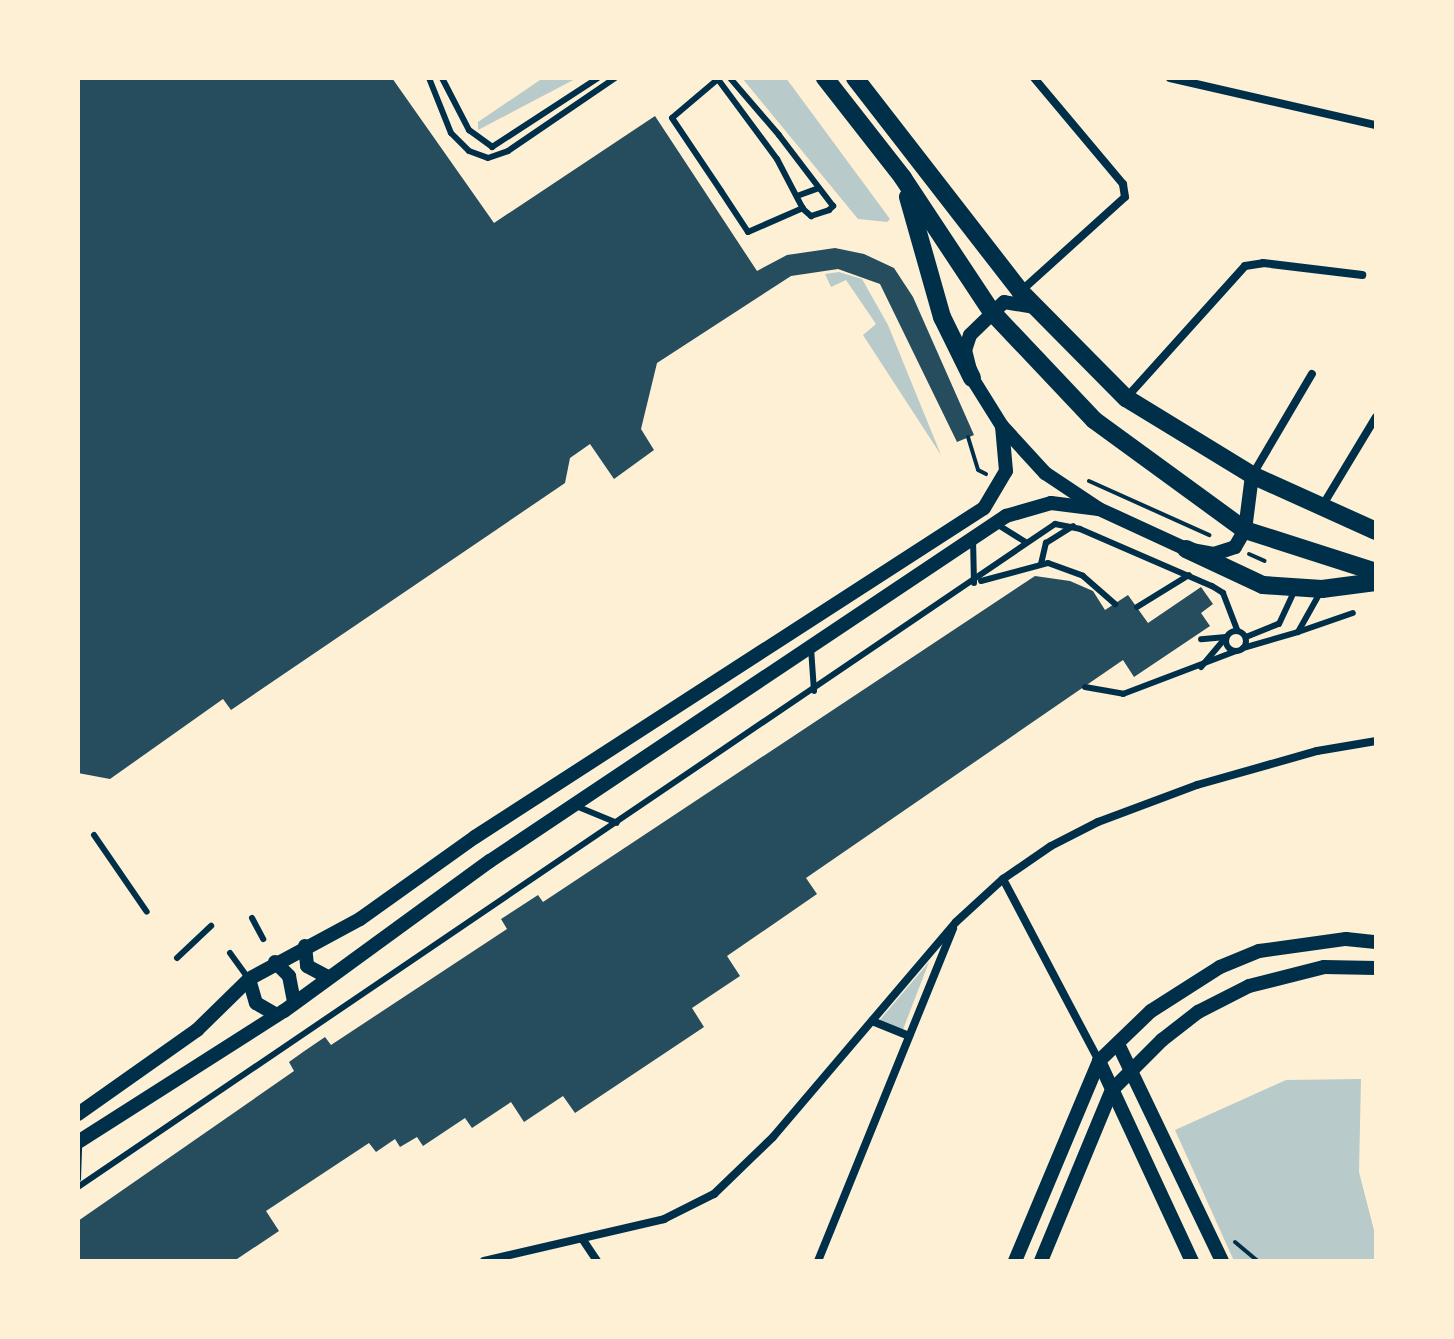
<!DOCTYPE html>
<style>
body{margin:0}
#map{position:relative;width:1454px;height:1339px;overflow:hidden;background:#fdf0d5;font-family:Lora,serif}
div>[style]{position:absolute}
.green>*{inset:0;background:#b9caca}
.building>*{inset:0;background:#264d5e}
.path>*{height:4px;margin:-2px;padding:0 2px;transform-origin:2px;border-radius:2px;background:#003049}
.service>*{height:6px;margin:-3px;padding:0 3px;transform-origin:3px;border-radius:3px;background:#003049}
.service>.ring{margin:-3px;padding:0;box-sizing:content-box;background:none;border:6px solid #003049;border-radius:50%}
.minor>*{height:8px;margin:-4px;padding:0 4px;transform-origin:4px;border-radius:4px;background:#003049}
.tertiary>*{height:14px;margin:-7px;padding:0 7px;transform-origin:7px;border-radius:7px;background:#003049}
.primary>*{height:18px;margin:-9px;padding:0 9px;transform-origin:9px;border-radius:9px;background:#003049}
span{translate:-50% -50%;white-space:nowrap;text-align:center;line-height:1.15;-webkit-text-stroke:6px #fdf0d5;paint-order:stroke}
.frame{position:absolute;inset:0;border:80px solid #fdf0d5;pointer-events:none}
</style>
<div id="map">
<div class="green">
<div style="clip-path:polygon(543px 78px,577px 78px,478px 130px,478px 122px)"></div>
<div style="clip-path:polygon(742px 78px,786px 78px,890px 219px,887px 222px,858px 219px)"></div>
<div style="clip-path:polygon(839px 272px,862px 279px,888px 325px,941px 455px,863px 335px,876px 324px,846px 280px,831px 287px,825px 274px)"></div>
<div style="clip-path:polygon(929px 962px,902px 1032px,879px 1021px)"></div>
<div style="clip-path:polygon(1361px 1079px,1359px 1172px,1376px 1238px,1376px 1261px,1234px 1261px,1175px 1130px,1286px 1080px)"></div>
</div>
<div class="building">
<div style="clip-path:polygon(78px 78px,392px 78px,494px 223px,655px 116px,757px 271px,787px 255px,835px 248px,864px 254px,894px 268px,913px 297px,974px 435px,957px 442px,880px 284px,838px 269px,791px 276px,657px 363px,641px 429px,654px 450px,614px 479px,590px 444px,570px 458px,565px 483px,231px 710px,223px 699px,110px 779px,78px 773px)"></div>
<div style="clip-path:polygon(1035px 576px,1070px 581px,1093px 591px,1105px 610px,1128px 595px,1148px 623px,1201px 587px,1213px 604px,1201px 613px,1210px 626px,1134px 677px,1123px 660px,806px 878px,817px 894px,727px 956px,740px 976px,692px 1008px,704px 1027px,575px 1113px,563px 1096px,524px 1122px,511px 1102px,472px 1128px,465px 1118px,423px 1146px,417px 1137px,400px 1147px,395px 1139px,376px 1152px,369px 1143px,266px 1211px,279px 1231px,234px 1261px,78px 1261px,78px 1221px,294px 1071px,289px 1062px,303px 1052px,325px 1037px,331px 1045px,507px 929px,501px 919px,538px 895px,543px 902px)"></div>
</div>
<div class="path">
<div style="left:968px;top:437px;width:34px;rotate:73deg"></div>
<div style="left:978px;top:470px;width:9px;rotate:27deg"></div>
<div style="left:1089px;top:481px;width:132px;rotate:24.2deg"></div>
<div style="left:1249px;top:554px;width:17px;rotate:24deg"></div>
<div style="left:1235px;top:1242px;width:30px;rotate:40deg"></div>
</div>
<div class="service">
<div style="left:429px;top:78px;width:59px;rotate:68.2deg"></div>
<div style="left:451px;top:133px;width:25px;rotate:45deg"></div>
<div style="left:469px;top:151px;width:20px;rotate:20deg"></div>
<div style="left:488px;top:158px;width:21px;rotate:-19deg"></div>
<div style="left:508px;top:151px;width:130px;rotate:-34.3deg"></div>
<div style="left:442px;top:78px;width:59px;rotate:62.6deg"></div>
<div style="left:469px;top:130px;width:29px;rotate:36deg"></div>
<div style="left:492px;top:147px;width:126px;rotate:-33.1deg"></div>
<div style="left:717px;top:78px;width:101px;rotate:53.5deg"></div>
<div style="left:777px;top:159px;width:56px;rotate:62.5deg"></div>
<div style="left:803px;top:209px;width:11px;rotate:41deg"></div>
<div style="left:811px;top:216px;width:19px;rotate:-18deg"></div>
<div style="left:829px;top:210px;width:6px;rotate:-45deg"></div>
<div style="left:833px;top:206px;width:89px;rotate:-127.3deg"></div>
<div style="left:779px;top:135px;width:75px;rotate:-130.7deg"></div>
<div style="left:718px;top:79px;width:60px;rotate:139.7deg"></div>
<div style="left:672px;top:118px;width:88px;rotate:56.1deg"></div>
<div style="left:721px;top:191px;width:49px;rotate:56.6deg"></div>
<div style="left:748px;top:232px;width:60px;rotate:-23.6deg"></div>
<div style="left:797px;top:196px;width:23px;rotate:-20deg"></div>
<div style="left:995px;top:523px;width:36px;rotate:32deg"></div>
<div style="left:973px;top:539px;width:44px;rotate:88.7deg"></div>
<div style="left:1041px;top:564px;width:22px;rotate:-77deg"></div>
<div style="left:1046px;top:543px;width:32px;rotate:-32deg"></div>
<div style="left:981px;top:581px;width:69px;rotate:-15deg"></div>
<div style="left:1048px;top:563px;width:37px;rotate:20deg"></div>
<div style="left:1083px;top:576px;width:43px;rotate:41.2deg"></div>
<div style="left:1137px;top:607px;width:61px;rotate:-31.6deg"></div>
<div class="ring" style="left:1226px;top:631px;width:14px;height:14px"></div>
<div style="left:1298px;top:632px;width:58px;rotate:-19.1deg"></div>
<div style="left:1246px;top:637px;width:35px;rotate:-22deg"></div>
<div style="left:1279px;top:624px;width:35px;rotate:-65deg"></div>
<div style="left:811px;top:648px;width:43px;rotate:86deg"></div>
<div style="left:1243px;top:648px;width:57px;rotate:-16.2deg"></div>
<div style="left:1298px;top:632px;width:47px;rotate:-60.7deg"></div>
<div style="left:1201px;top:667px;width:39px;rotate:-50deg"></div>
<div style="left:1226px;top:637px;width:25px;rotate:175deg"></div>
<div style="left:1085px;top:687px;width:39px;rotate:10deg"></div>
<div style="left:1123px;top:694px;width:121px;rotate:-20.8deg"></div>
<div style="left:576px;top:806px;width:44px;rotate:22.5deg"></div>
<div style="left:94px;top:835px;width:93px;rotate:55.5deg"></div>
<div style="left:252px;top:918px;width:24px;rotate:62deg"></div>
<div style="left:230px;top:953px;width:32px;rotate:54deg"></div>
<div style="left:177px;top:958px;width:47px;rotate:-43.3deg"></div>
<div style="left:78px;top:1179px;width:36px;rotate:-88deg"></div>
<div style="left:78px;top:1187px;width:1181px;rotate:-34.16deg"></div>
<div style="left:1055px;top:524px;width:25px;rotate:11deg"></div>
<div style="left:1080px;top:529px;width:144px;rotate:23.4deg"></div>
<div style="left:1212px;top:586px;width:13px;rotate:32deg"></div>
<div style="left:1223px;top:593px;width:40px;rotate:69deg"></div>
</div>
<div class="minor">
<div style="left:1170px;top:78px;width:211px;rotate:12.9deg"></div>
<div style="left:1021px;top:291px;width:140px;rotate:-42.1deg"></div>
<div style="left:1125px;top:197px;width:13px;rotate:-99deg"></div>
<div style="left:1123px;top:184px;width:138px;rotate:-130deg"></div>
<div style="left:1127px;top:397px;width:176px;rotate:-48deg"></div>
<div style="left:1245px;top:266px;width:18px;rotate:-9deg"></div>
<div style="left:1263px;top:263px;width:100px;rotate:6.9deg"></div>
<div style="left:1253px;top:474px;width:116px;rotate:-59.5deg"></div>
<div style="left:1321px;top:508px;width:106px;rotate:-58.9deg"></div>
<div style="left:1003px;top:879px;width:206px;rotate:62.2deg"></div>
<div style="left:872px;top:1021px;width:40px;rotate:22deg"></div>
<div style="left:583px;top:1240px;width:25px;rotate:56deg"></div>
<div style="left:484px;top:1261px;width:185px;rotate:-13.1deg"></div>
<div style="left:664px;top:1219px;width:56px;rotate:-26.6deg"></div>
<div style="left:714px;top:1194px;width:82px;rotate:-44deg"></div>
<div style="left:773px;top:1137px;width:282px;rotate:-49.6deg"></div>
<div style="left:956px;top:922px;width:64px;rotate:-42.5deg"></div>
<div style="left:1003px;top:879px;width:58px;rotate:-34.5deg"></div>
<div style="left:1051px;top:846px;width:53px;rotate:-27.1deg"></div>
<div style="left:1098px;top:822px;width:106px;rotate:-20.5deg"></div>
<div style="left:1197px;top:785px;width:125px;rotate:-15.8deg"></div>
<div style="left:1317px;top:751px;width:60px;rotate:-9.6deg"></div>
<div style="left:818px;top:1261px;width:359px;rotate:-67.9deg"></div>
</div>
<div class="tertiary">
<div style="left:1035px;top:307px;width:31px;rotate:-171deg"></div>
<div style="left:1004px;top:302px;width:47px;rotate:135.9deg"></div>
<div style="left:970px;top:335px;width:16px;rotate:108deg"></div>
<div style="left:965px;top:350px;width:29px;rotate:76deg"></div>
<div style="left:972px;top:378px;width:57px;rotate:58deg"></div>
<div style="left:1002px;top:426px;width:64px;rotate:47.5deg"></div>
<div style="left:1045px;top:473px;width:65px;rotate:33.7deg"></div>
<div style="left:1099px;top:509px;width:96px;rotate:24.7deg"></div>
<div style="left:1186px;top:549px;width:28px;rotate:10deg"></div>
<div style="left:1214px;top:554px;width:22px;rotate:-18deg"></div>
<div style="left:1235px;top:547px;width:20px;rotate:-60deg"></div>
<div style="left:1245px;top:530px;width:55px;rotate:-82.7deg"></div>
<div style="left:305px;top:946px;width:20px;rotate:84deg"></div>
<div style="left:307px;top:966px;width:24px;rotate:28deg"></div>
<div style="left:275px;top:962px;width:20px;rotate:45deg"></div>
<div style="left:289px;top:976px;width:26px;rotate:79deg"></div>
<div style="left:249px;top:979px;width:25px;rotate:74deg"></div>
<div style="left:256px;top:1003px;width:24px;rotate:30deg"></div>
<div style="left:1118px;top:1044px;width:241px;rotate:64.4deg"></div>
<div style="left:1099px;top:1061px;width:221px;rotate:65.1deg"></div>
<div style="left:78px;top:1114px;width:146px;rotate:-35.2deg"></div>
<div style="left:197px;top:1030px;width:73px;rotate:-44.4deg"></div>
<div style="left:249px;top:979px;width:126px;rotate:-28.4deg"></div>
<div style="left:360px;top:919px;width:141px;rotate:-35.5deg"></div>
<div style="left:475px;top:837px;width:606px;rotate:-32.88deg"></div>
<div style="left:984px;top:508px;width:43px;rotate:-59.3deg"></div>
<div style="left:1006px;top:471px;width:45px;rotate:-95.1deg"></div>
<div style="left:78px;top:1142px;width:244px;rotate:-32.5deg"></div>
<div style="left:284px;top:1011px;width:255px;rotate:-36.1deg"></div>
<div style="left:490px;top:861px;width:621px;rotate:-33.77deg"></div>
<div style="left:1006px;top:516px;width:47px;rotate:-16.1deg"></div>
<div style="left:1051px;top:503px;width:48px;rotate:7.1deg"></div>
<div style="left:1015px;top:1261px;width:217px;rotate:-67.2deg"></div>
<div style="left:1099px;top:1061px;width:72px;rotate:-43.9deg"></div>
<div style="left:1151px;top:1011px;width:82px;rotate:-32.5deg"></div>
<div style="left:1220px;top:967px;width:42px;rotate:-22.3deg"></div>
<div style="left:1259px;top:951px;width:88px;rotate:-7.9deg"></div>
<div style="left:1346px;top:939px;width:30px;rotate:6deg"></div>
<div style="left:1041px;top:1261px;width:185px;rotate:-67.5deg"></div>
<div style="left:1112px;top:1090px;width:71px;rotate:-45deg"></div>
<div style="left:1162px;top:1040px;width:46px;rotate:-37.9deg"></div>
<div style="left:1198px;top:1012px;width:57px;rotate:-27deg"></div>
<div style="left:1249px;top:986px;width:77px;rotate:-14.2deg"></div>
<div style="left:1324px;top:967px;width:52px;rotate:1.1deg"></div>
</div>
<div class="primary">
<div style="left:825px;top:78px;width:127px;rotate:52deg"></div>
<div style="left:903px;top:178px;width:159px;rotate:56.5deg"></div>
<div style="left:991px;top:311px;width:150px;rotate:46.6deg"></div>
<div style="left:1094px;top:420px;width:187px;rotate:36.1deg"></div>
<div style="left:1245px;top:530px;width:138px;rotate:17.8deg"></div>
<div style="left:855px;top:78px;width:269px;rotate:52.2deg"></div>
<div style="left:1020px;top:291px;width:151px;rotate:45.3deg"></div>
<div style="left:1126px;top:398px;width:148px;rotate:31.4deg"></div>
<div style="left:1252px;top:475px;width:136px;rotate:24.3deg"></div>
<div style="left:908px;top:197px;width:125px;rotate:74.2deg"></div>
<div style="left:942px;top:317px;width:68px;rotate:63.8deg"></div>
<div style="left:1186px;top:549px;width:85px;rotate:25.1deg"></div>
<div style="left:1263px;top:585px;width:59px;rotate:3.9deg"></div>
<div style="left:1322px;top:589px;width:54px;rotate:-7.4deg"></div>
</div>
<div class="frame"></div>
</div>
